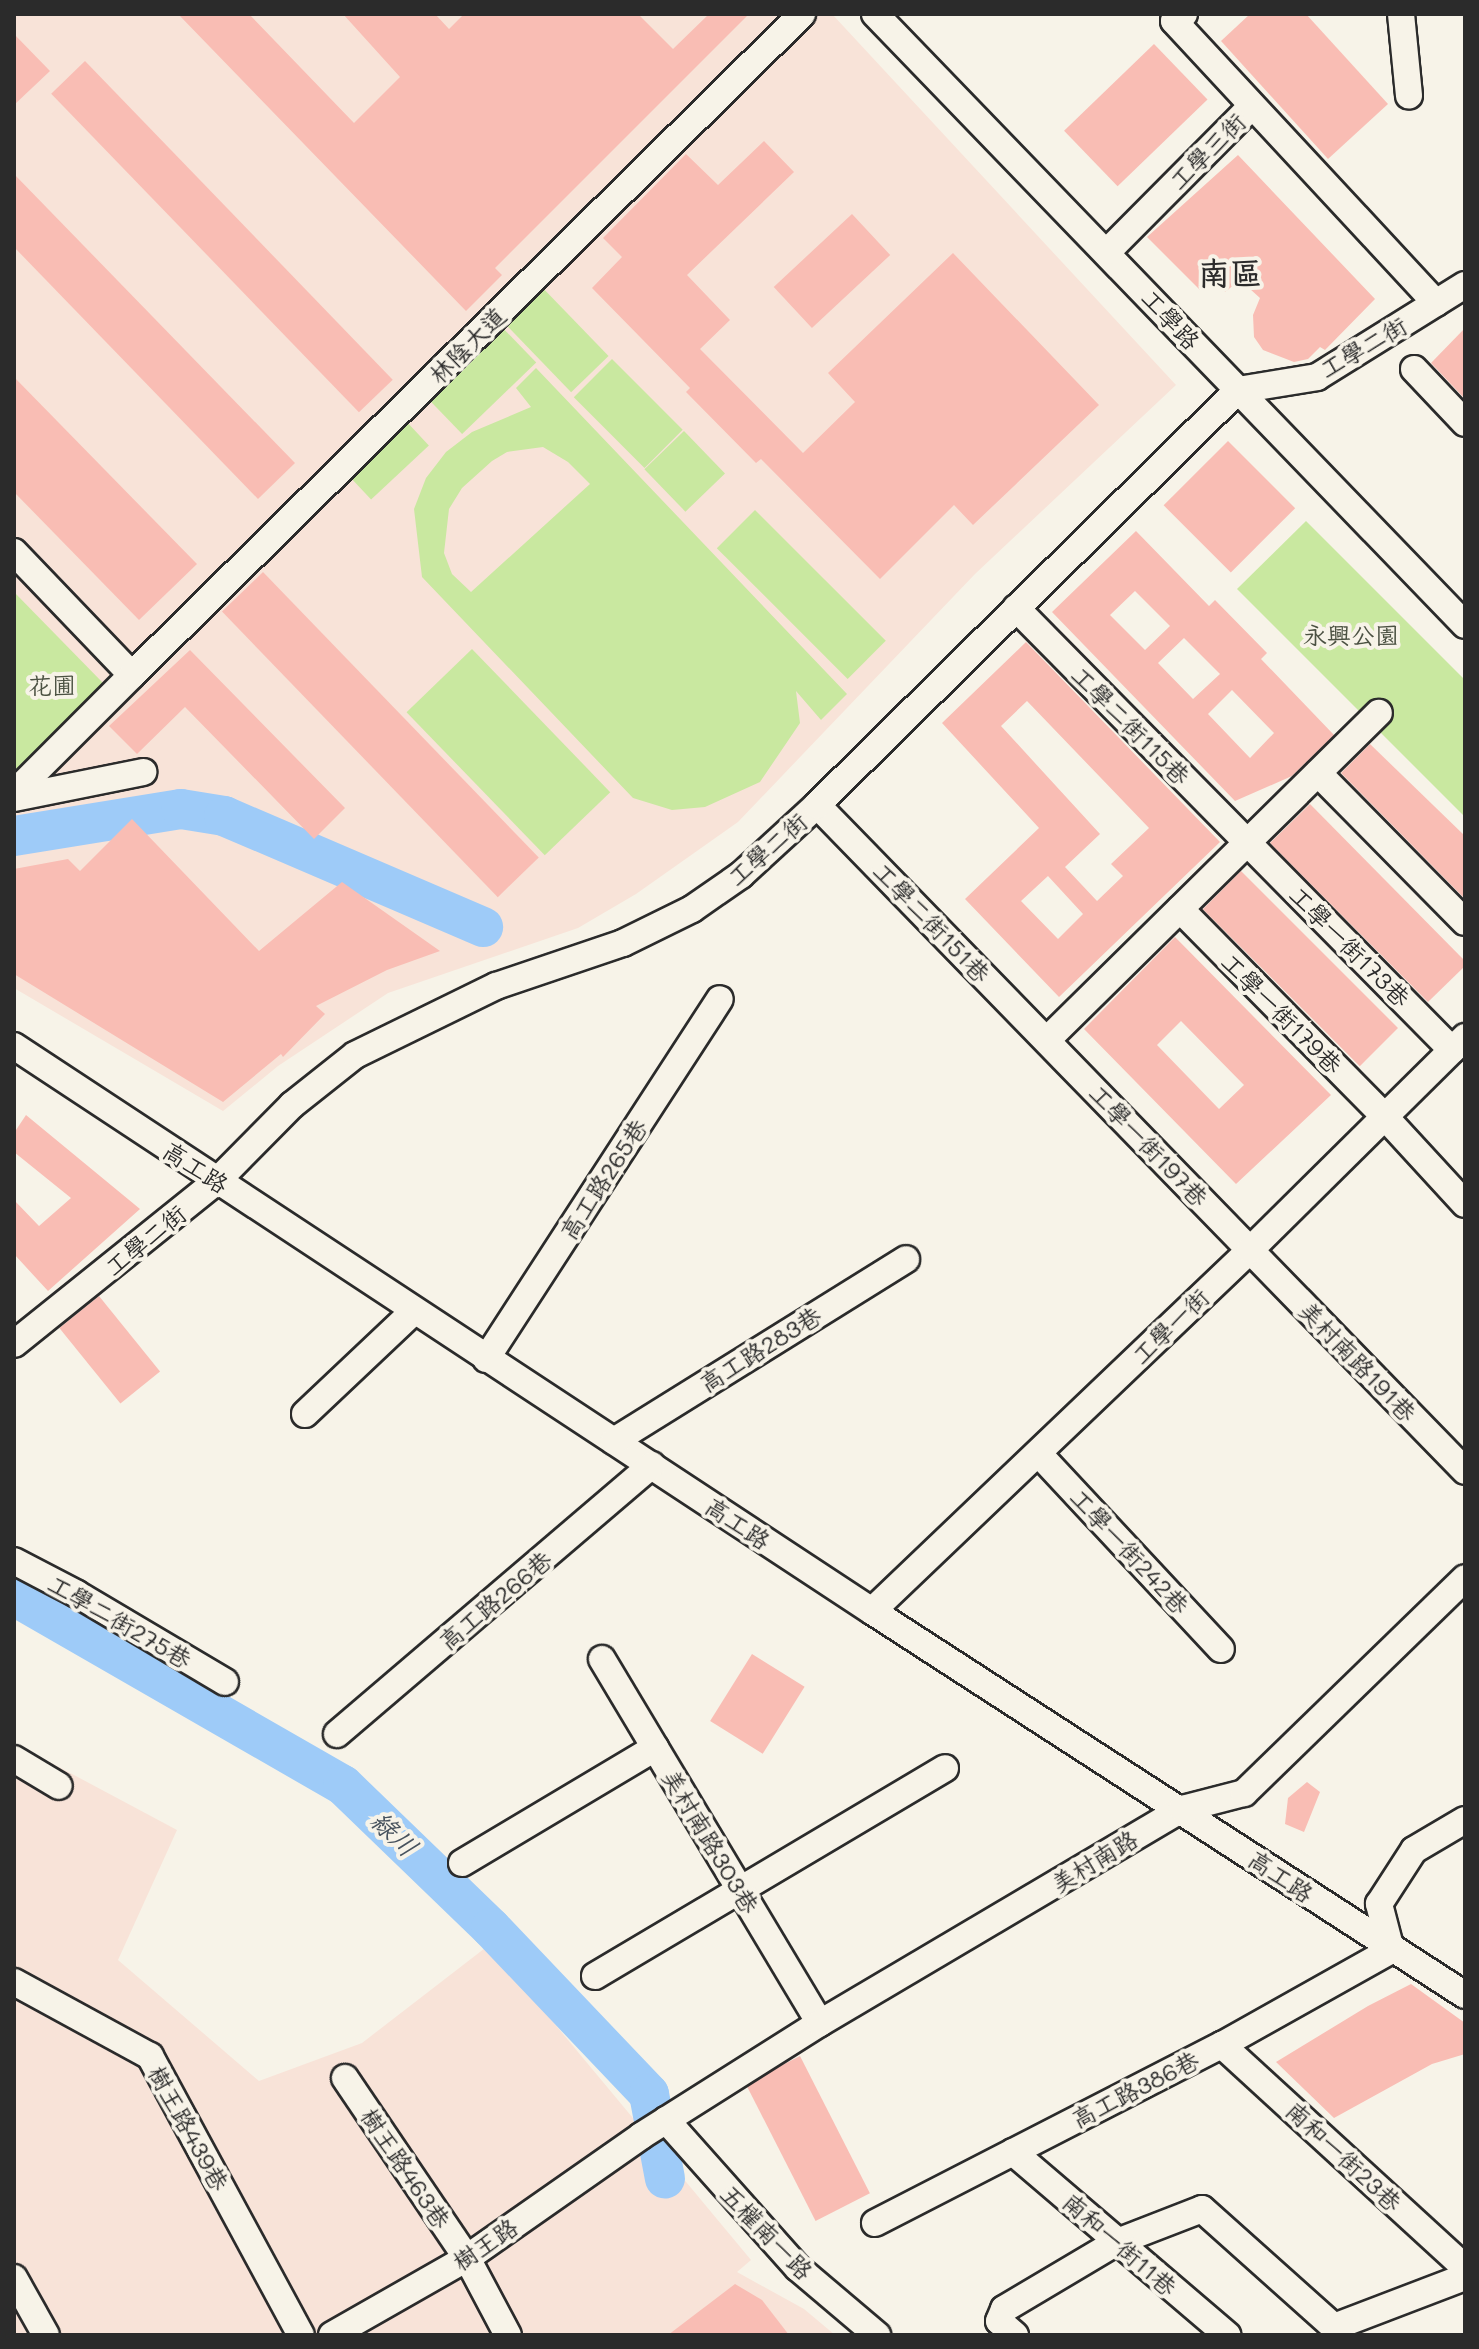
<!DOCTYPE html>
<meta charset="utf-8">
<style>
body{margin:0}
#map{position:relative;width:1479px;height:2349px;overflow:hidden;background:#f7f3e8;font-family:Mali,"LXGW WenKai TC",sans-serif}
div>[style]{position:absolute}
.built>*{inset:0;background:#f8e3d8}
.green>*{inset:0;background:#c9e8a0;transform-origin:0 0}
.river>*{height:40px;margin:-20px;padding:0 20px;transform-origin:20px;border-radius:20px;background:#9ecbf8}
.building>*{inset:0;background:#f9bdb4;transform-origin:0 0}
.roads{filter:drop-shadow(2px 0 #2b2b2b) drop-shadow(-2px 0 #2b2b2b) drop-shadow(0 2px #2b2b2b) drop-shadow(0 -2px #2b2b2b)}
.minor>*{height:26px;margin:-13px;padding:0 13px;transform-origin:13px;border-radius:13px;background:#f7f3e8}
span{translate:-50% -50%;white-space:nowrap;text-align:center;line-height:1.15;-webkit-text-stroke:8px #f7f3e8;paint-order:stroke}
.street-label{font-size:24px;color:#2b2b2b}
.park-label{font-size:24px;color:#4b5142}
.water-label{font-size:26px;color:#48535e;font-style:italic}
.district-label{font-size:32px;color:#2b2b2b;font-weight:700}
.frame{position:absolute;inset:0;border:16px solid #2b2b2b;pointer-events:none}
</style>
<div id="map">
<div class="built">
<div style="clip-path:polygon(14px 14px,832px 14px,1176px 385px,975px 574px,738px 822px,636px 894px,578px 928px,388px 993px,278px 1066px,223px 1111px,14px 988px)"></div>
<div style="clip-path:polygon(14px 1743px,177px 1830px,118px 1960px,259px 2081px,362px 2043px,489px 1945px,751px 2260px,737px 2272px,804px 2309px,835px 2335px,14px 2335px)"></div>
</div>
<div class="green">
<div style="left:537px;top:282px;width:103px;height:52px;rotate:46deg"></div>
<div style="left:498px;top:323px;width:55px;height:103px;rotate:46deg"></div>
<div style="left:612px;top:359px;width:100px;height:54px;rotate:45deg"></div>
<div style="clip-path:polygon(evenodd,536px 368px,847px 694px,821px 720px,796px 691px,800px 723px,760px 782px,705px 807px,672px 810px,633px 798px,422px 577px,414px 509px,426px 478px,446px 452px,472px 432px,531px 407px,516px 388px,536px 368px,543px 447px,568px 462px,590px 484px,471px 592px,452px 574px,444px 553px,449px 509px,462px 488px,492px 461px,507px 452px,543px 447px)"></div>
<div style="left:405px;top:420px;width:35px;height:79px;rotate:47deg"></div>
<div style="left:684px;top:431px;width:59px;height:55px;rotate:46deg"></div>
<div style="left:755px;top:510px;width:185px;height:54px;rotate:45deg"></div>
<div style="clip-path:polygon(1306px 521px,1465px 680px,1465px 817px,1237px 589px)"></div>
<div style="clip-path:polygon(14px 592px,105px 685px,14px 774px)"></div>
<div style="left:472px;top:649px;width:199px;height:91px;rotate:46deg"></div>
</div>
<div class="river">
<div style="left:14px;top:836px;width:169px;rotate:-9.2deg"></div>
<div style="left:181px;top:809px;width:44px;rotate:9.2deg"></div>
<div style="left:224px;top:816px;width:282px;rotate:23.2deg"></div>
<div style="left:14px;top:1596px;width:379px;rotate:29.9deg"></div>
<div style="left:343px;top:1785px;width:206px;rotate:44deg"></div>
<div style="left:491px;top:1928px;width:229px;rotate:46.4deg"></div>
<div style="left:649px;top:2094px;width:86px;rotate:79.3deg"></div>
</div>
<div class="building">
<div style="clip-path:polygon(178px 14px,249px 14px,354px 123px,400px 77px,343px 14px,435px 14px,449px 29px,464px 14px,638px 14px,673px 49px,709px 14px,749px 14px,495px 268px,502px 275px,466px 311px)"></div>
<div style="clip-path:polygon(1250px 14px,1306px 14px,1388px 104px,1328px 159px,1221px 41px)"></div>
<div style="clip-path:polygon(14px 34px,50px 71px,14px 105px)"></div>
<div style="left:1154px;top:44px;width:77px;height:125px;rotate:46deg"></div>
<div style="left:85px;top:61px;width:443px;height:47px;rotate:46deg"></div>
<div style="clip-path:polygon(764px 141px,794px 172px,687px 275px,730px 320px,700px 349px,803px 453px,855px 402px,828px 373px,953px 253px,1099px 405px,973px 525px,954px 505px,880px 579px,761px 459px,756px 463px,686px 392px,690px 388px,592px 288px,622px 257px,603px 238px,686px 154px,718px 185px)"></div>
<div style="clip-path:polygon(1238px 155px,1375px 299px,1325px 350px,1320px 347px,1308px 359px,1294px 362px,1263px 350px,1254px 337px,1253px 315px,1260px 298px,1240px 280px,1225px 292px,1212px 277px,1200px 290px,1147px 237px)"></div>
<div style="clip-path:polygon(14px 174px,295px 463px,258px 499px,14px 247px)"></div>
<div style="left:852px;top:214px;width:56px;height:107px;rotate:47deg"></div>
<div style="clip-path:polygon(1465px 328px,1465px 399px,1431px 363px)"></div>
<div style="clip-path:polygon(14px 377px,197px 564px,139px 620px,14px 492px)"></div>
<div style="left:1228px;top:441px;width:95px;height:91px;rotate:45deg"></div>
<div style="clip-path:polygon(evenodd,1136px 531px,1209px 606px,1215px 600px,1267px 653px,1261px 659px,1334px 735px,1292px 776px,1235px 801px,1052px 612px,1136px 531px,1135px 591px,1170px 626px,1145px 650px,1110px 615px,1135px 591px,1136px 531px,1184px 638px,1220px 674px,1193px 699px,1158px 663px,1184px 638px,1136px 531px,1232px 690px,1274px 733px,1250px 758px,1208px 714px,1232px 690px)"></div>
<div style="left:263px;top:572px;width:397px;height:57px;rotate:46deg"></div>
<div style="clip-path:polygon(evenodd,1026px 642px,1220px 842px,1059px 997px,965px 899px,1039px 828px,942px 723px,1026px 642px,1027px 701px,1149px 828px,1111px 864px,1123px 876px,1097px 901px,1065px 867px,1100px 834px,1001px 726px,1027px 701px,1026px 642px,1048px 876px,1083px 914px,1058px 939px,1021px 901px,1048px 876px)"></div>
<div style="clip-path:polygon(190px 650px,345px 808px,314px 839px,185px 707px,137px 754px,109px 726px)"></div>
<div style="clip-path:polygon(1370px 744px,1465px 836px,1465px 899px,1341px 773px)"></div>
<div style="clip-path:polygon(1310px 804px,1465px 961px,1465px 966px,1428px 1002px,1270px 843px)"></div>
<div style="clip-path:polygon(132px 819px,259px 951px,342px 882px,440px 951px,387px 970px,316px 1006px,325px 1014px,283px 1057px,281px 1054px,223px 1102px,14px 974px,14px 869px,68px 859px,80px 871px)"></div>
<div style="left:1241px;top:871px;width:222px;height:54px;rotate:45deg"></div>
<div style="clip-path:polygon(evenodd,1175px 937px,1331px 1095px,1236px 1184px,1084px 1029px,1175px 937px,1181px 1021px,1244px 1085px,1219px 1109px,1157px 1045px,1181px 1021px)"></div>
<div style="clip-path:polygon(26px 1115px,140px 1209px,48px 1291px,14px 1254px,14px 1200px,39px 1226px,71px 1198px,14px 1152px,14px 1133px)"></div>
<div style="left:99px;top:1296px;width:97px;height:51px;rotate:51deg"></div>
<div style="left:752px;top:1654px;width:62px;height:79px;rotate:32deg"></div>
<div style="clip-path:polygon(1307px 1782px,1320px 1792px,1304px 1832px,1285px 1824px,1288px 1798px)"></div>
<div style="clip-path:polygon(1411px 1984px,1465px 2023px,1465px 2054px,1432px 2064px,1334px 2118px,1276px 2062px,1368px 2006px)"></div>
<div style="left:800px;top:2056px;width:154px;height:61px;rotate:63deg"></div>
<div style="clip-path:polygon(735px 2284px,762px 2300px,789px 2335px,668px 2335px)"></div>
</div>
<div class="roads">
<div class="minor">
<div style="left:875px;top:14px;width:849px;rotate:46deg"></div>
<div style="left:1184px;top:14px;width:12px;rotate:145deg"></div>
<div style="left:1174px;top:21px;width:385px;rotate:47.1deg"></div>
<div style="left:1401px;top:14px;width:82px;rotate:84.4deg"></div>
<div style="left:1108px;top:251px;width:203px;rotate:-45.2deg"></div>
<div style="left:1414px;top:369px;width:74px;rotate:46.6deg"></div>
<div style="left:14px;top:552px;width:170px;rotate:46.2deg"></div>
<div style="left:132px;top:675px;width:167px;rotate:135deg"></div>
<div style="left:1016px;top:608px;width:621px;rotate:45.39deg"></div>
<div style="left:132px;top:675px;width:941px;rotate:-44.61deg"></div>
<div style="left:1318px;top:773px;width:209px;rotate:45.4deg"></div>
<div style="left:14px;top:798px;width:132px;rotate:-11.4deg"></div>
<div style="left:817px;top:805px;width:929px;rotate:45.78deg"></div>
<div style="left:1180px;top:909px;width:292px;rotate:45.4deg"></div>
<div style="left:1385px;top:1117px;width:118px;rotate:47.4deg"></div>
<div style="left:1047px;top:1040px;width:466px;rotate:-44.6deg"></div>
<div style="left:14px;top:1046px;width:1027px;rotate:33.37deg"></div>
<div style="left:872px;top:1611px;width:706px;rotate:32.93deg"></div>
<div style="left:14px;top:1344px;width:260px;rotate:-38.8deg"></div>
<div style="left:217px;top:1181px;width:107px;rotate:-45.4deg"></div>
<div style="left:292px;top:1105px;width:80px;rotate:-38.4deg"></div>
<div style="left:355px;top:1055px;width:157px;rotate:-26.1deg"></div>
<div style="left:496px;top:986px;width:134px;rotate:-18.7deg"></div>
<div style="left:623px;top:943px;width:77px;rotate:-26.2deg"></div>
<div style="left:692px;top:909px;width:60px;rotate:-34.8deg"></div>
<div style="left:741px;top:875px;width:103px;rotate:-42.6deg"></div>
<div style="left:817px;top:805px;width:591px;rotate:-44.59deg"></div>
<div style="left:1238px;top:390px;width:80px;rotate:-9.3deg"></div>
<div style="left:1317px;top:377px;width:174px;rotate:-31.9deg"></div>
<div style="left:486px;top:1359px;width:429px;rotate:-57deg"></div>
<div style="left:305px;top:1414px;width:150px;rotate:-43.4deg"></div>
<div style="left:614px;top:1441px;width:344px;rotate:-31.9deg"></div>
<div style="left:1038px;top:1453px;width:268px;rotate:47deg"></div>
<div style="left:14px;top:1561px;width:71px;rotate:27.6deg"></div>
<div style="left:77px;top:1594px;width:172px;rotate:30.7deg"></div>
<div style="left:872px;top:1611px;width:523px;rotate:-43.68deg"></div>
<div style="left:1250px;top:1250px;width:303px;rotate:-44.7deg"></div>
<div style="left:602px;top:1659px;width:424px;rotate:59.1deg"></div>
<div style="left:337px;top:1734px;width:414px;rotate:-40.5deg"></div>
<div style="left:14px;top:1759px;width:52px;rotate:31deg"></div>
<div style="left:462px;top:1863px;width:225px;rotate:-30.8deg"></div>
<div style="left:595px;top:1976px;width:407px;rotate:-30.7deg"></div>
<div style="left:14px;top:1982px;width:155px;rotate:28.6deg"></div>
<div style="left:150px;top:2056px;width:317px;rotate:61.6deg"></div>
<div style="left:1222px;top:2045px;width:330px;rotate:42.5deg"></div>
<div style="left:345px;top:2078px;width:217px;rotate:55.9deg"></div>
<div style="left:467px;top:2258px;width:87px;rotate:62deg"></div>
<div style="left:666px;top:2120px;width:198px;rotate:48.3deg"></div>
<div style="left:798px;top:2268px;width:104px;rotate:40.3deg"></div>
<div style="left:1013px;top:2152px;width:282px;rotate:40.5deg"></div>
<div style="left:875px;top:2223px;width:390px;rotate:-27.2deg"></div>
<div style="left:1222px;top:2045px;width:194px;rotate:-29.3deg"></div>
<div style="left:1391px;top:1950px;width:48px;rotate:-104.6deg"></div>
<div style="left:1379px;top:1904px;width:64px;rotate:-57.1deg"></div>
<div style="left:1414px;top:1850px;width:59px;rotate:-30.5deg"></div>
<div style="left:14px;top:2278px;width:65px;rotate:60.7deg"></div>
<div style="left:332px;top:2335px;width:155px;rotate:-29.7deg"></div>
<div style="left:467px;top:2258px;width:213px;rotate:-35deg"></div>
<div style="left:641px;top:2136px;width:212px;rotate:-32.3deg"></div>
<div style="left:820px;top:2023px;width:421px;rotate:-30.6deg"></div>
<div style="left:1182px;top:1809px;width:64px;rotate:-14.5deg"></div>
<div style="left:1244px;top:1793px;width:308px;rotate:-44.2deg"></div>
<div style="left:1015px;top:2335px;width:21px;rotate:-139deg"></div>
<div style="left:999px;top:2321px;width:13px;rotate:-67deg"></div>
<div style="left:1004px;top:2309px;width:131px;rotate:-30.7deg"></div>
<div style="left:1117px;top:2242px;width:91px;rotate:-21.2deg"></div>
<div style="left:1202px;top:2209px;width:177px;rotate:41.8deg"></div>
<div style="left:1334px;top:2327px;width:140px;rotate:-20.9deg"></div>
</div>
</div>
<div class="street-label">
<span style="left:1207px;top:151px;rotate:-45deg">工學三街</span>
<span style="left:1171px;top:319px;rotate:47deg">工學路</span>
<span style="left:467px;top:345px;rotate:-45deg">林陰大道</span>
<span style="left:1363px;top:347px;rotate:-30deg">工學二街</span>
<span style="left:1131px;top:725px;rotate:45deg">工學二街115巷</span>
<span style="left:767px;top:849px;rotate:-41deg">工學二街</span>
<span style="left:932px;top:922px;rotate:46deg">工學二街151巷</span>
<span style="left:1350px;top:946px;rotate:45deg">工學一街173巷</span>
<span style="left:1282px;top:1013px;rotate:45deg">工學一街179巷</span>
<span style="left:1149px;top:1145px;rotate:46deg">工學一街197巷</span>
<span style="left:196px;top:1167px;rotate:33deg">高工路</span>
<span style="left:603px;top:1179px;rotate:-57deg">高工路265巷</span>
<span style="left:145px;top:1240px;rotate:-39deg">工學二街</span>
<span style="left:1170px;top:1326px;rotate:-44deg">工學一街</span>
<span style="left:760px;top:1349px;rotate:-32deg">高工路283巷</span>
<span style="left:1358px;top:1361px;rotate:46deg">美村南路191巷</span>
<span style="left:738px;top:1523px;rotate:34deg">高工路</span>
<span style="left:1130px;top:1551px;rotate:47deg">工學一街242巷</span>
<span style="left:495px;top:1600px;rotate:-40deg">高工路266巷</span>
<span style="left:120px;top:1621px;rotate:30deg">工學二街275巷</span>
<span style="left:711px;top:1841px;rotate:59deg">美村南路303巷</span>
<span style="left:1094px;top:1861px;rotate:-31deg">美村南路</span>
<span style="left:1281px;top:1876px;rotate:34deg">高工路</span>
<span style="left:1135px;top:2089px;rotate:-27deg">高工路386巷</span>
<span style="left:189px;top:2128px;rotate:61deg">樹王路439巷</span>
<span style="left:1344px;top:2156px;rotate:43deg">南和一街23巷</span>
<span style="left:406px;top:2168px;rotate:56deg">樹王路463巷</span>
<span style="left:767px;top:2232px;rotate:46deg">五權南一路</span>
<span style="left:485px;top:2244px;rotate:-34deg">樹王路</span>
<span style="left:1120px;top:2244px;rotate:41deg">南和一街11巷</span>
</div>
<div class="park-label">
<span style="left:1351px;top:635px">永興公園</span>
<span style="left:52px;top:685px">花圃</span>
</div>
<div class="water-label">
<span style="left:394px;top:1834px;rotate:44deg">綠川</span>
</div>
<div class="district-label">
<span style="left:1230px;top:272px">南區</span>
</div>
<div class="frame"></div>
</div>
